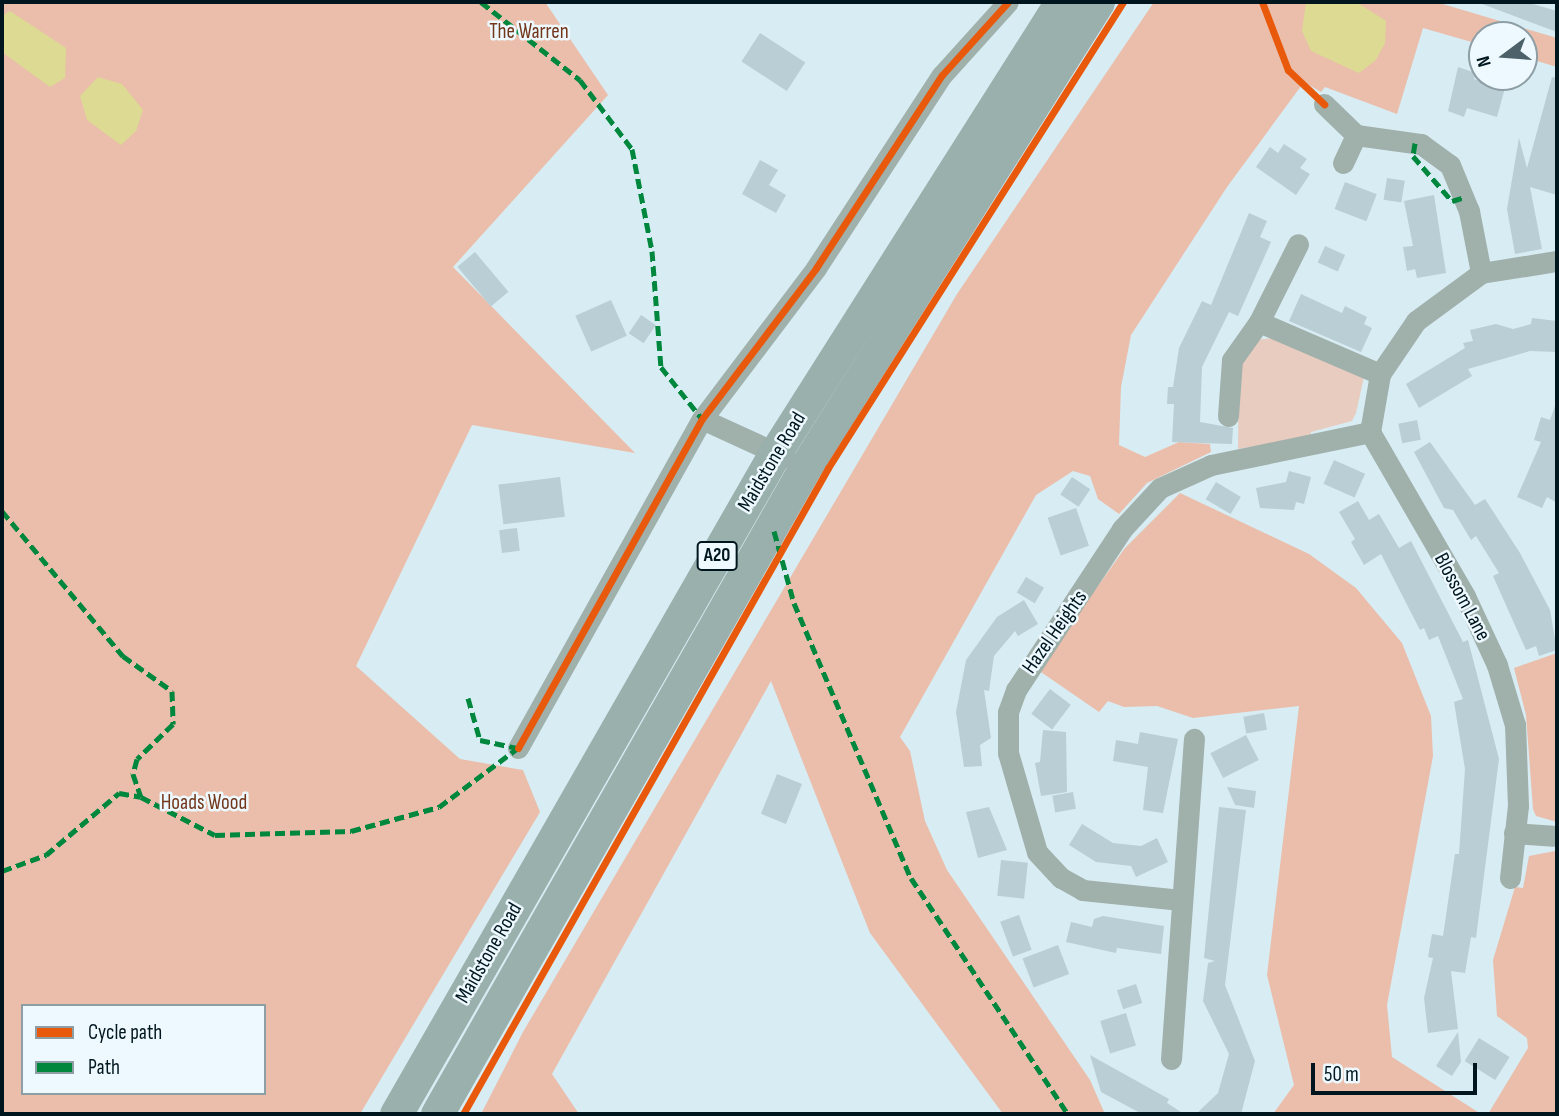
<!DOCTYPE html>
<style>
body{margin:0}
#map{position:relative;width:1559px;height:1116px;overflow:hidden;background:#d8ecf3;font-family:"Sofia Sans Condensed",sans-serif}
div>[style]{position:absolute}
.green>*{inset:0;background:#e9ccc0}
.forest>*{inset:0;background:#eabeab}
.water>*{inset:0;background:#dcda93}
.building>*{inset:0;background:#b9ced5;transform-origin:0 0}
.street>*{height:21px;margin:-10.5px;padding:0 10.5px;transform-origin:10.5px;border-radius:10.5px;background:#a0b0ab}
.primary>*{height:33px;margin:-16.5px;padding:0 16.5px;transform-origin:16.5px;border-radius:16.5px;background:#9ab0ad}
.quiet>*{height:5px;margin-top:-2.5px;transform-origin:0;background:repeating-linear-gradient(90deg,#00873e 0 10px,transparent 0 15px)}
.cycleway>*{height:7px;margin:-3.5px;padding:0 3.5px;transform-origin:3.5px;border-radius:3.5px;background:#e8590c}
span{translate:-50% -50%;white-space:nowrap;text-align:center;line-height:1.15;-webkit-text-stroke:5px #edf9fe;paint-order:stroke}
.shield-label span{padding:2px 5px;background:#edf9fe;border:2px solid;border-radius:5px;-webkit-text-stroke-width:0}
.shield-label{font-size:19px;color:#00161f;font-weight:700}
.park-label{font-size:21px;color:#73361b}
.street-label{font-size:21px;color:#00161f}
.frame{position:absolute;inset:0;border:4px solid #00161f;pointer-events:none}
.legend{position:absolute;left:21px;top:1004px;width:245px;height:91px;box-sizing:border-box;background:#edf9fe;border:2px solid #8e9ea5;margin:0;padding:9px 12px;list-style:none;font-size:21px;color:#00161f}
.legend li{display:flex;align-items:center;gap:14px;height:35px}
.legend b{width:35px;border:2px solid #8e9ea5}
.north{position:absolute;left:1468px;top:21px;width:70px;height:70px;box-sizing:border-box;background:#edf9fe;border:2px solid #8e9ea5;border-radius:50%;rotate:254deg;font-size:19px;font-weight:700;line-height:28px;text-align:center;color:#00161f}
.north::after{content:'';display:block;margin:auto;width:24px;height:32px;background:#4c6169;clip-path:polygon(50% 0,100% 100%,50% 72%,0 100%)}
.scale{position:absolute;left:1311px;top:1063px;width:166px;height:32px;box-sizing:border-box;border:4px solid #00161f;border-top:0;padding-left:9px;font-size:21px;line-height:24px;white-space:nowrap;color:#00161f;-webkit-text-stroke:5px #edf9fe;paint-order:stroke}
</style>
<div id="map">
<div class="green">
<div style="clip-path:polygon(1273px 338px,1364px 377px,1356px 413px,1352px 421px,1311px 432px,1310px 437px,1238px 449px,1239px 359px,1256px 340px)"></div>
</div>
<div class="forest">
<div style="clip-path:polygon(evenodd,2px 2px,545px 2px,608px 95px,453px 267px,635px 453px,472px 425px,356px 666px,460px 759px,523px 770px,540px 812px,360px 1114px,2px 1114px,2px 2px,23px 1006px,264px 1006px,264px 1093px,23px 1093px,23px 1006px)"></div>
<div style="clip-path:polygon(1154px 2px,1436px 2px,1557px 38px,1557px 67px,1524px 57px,1524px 35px,1482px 35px,1482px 45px,1423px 28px,1397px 114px,1325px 87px,1321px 92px,1304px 82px,1227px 187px,1131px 335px,1121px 387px,1119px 445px,1145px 457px,1179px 442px,1210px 444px,1211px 452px,1147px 483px,1119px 514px,1098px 499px,1090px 476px,1073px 471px,1036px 495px,900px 737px,910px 751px,925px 821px,947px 870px,1090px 1080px,1105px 1114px,1003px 1114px,870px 933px,771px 681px,552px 1074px,579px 1114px,481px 1114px,523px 1032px,957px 294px)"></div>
<div style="clip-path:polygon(1180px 493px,1309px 554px,1356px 588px,1402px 643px,1431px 716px,1433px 756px,1387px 1005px,1392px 1057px,1481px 1114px,1273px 1114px,1294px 1085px,1267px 975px,1299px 706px,1193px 718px,1157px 706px,1124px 707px,1108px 701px,1099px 712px,1038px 670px,1125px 548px)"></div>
<div style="clip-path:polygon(1557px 653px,1557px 822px,1536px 816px,1533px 809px,1526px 715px,1514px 668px)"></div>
<div style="clip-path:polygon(1557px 834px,1557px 1114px,1488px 1114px,1528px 1048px,1527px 1038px,1497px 1016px,1493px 960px,1515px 887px,1523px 888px,1529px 856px,1555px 851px)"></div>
</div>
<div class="water">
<div style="clip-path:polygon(1306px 2px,1356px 2px,1386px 21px,1385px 43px,1376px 60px,1359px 73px,1311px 51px,1302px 31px)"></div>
<div style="clip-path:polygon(10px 11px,66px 48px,65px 78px,50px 87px,2px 52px,2px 16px)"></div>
<div style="clip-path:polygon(98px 77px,122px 84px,143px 110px,136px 131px,121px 145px,87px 120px,80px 96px)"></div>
</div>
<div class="building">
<div style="clip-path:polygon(1477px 2px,1526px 2px,1557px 11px,1557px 32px)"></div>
<div style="left:760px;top:33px;width:54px;height:34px;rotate:33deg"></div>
<div style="clip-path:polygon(1458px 67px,1476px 73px,1474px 79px,1505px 88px,1497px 117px,1467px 108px,1464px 117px,1448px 111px)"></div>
<div style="clip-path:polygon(1552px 77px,1557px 78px,1557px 195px,1530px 187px,1542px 249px,1515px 254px,1507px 209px,1519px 138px,1527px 168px)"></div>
<div style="clip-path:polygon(1284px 144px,1307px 159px,1300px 168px,1310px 174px,1296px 195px,1256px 167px,1270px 147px,1278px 153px)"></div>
<div style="clip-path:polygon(760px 160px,778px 170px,769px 185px,786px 195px,776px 213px,742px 194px)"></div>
<div style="left:1387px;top:178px;width:18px;height:22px;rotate:9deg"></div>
<div style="left:1345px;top:182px;width:34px;height:29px;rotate:21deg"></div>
<div style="clip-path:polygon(1434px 195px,1446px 273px,1417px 278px,1415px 269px,1407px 271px,1403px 247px,1413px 246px,1404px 201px)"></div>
<div style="clip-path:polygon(1249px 213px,1267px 221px,1260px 237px,1271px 242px,1238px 316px,1229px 312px,1202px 367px,1200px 422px,1233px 428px,1232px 444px,1172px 442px,1174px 404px,1167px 404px,1168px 387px,1173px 387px,1179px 348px,1202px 301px,1211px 305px)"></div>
<div style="left:1325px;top:246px;width:22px;height:18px;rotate:24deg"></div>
<div style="left:475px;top:252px;width:52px;height:23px;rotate:50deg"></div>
<div style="clip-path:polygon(1301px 294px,1342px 313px,1345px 306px,1367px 317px,1364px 324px,1372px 328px,1361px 352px,1289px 321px)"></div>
<div style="left:611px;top:300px;width:39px;height:39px;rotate:66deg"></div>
<div style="left:641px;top:315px;width:18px;height:22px;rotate:34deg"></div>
<div style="clip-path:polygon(1532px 318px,1557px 321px,1557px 352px,1530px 351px,1468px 369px,1472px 376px,1419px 408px,1406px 384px,1465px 348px,1463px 343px,1473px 341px,1470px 330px,1496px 324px,1513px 329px,1531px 324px)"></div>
<div style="clip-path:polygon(1556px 403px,1557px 503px,1547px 497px,1542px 508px,1517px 497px,1541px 442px,1534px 440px,1541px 417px,1550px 420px)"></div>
<div style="left:1417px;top:420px;width:20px;height:19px;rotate:79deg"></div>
<div style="clip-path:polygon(1430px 442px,1475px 505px,1485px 499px,1520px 553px,1550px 610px,1557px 650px,1539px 656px,1536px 646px,1526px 650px,1493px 576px,1499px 573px,1476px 536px,1471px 540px,1453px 510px,1444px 508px,1414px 452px)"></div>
<div style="left:1334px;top:460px;width:34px;height:26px;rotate:24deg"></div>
<div style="clip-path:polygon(1289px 471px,1311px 477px,1304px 504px,1296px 502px,1294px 510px,1260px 508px,1256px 488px,1286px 482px)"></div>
<div style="left:560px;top:477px;width:40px;height:62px;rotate:83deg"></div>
<div style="left:1072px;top:477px;width:22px;height:21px;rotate:34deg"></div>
<div style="left:1216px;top:482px;width:29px;height:20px;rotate:31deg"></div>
<div style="clip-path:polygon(1358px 501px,1369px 520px,1379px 514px,1399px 548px,1411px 541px,1463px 642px,1468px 640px,1499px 759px,1476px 938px,1471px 937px,1465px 973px,1451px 971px,1458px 1029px,1428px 1033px,1424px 998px,1433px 958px,1428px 957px,1432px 934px,1443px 936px,1455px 854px,1459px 854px,1465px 769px,1454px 702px,1463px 699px,1438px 636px,1429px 640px,1424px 628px,1420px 630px,1381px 554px,1364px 565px,1351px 542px,1355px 539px,1339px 512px)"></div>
<div style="left:1076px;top:508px;width:40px;height:30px;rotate:71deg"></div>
<div style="left:517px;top:528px;width:23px;height:18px;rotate:83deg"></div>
<div style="left:1026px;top:577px;width:21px;height:18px;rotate:31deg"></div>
<div style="clip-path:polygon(1024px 600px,1038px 624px,1018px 636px,1015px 631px,994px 656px,989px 691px,984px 690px,991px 738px,980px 745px,982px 766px,964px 767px,956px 712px,966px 660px,997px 617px)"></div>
<div style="left:1050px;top:689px;width:26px;height:31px;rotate:37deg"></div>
<div style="left:1264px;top:713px;width:17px;height:21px;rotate:80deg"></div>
<div style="clip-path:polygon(1043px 730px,1066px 732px,1067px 792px,1041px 796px,1035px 763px,1040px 762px)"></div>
<div style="clip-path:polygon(1140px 732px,1178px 739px,1163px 813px,1143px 810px,1148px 767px,1113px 761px,1116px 740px,1138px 744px)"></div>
<div style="left:1246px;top:735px;width:28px;height:40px;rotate:63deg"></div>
<div style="left:777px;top:774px;width:27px;height:43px;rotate:22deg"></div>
<div style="clip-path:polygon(1227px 787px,1256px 791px,1254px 808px,1235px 805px)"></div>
<div style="left:1073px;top:792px;width:17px;height:21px;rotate:80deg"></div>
<div style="clip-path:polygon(989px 807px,1007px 850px,978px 858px,966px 812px)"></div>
<div style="clip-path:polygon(1219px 807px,1246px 810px,1225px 985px,1255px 1061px,1241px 1114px,1196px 1114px,1218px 1093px,1229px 1054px,1203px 1001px,1208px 963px,1215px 961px,1204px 958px)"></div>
<div style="clip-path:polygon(1082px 824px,1113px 843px,1141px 846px,1157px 838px,1168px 862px,1136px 877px,1131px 866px,1096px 862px,1069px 845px)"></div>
<div style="left:1001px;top:860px;width:27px;height:36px;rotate:6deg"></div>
<div style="left:1019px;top:915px;width:37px;height:20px;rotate:70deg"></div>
<div style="clip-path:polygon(1103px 916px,1164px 926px,1161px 954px,1117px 948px,1116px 953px,1066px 942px,1071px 922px,1092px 927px,1094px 919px)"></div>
<div style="left:1058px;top:945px;width:31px;height:38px;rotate:69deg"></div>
<div style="left:1136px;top:984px;width:20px;height:20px;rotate:72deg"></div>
<div style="left:1126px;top:1013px;width:34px;height:27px;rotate:73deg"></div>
<div style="clip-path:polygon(1458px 1032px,1461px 1062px,1452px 1076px,1436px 1066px)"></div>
<div style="left:1479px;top:1038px;width:36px;height:27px;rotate:32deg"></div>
<div style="clip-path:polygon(1090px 1055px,1169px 1099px,1167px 1103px,1184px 1114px,1142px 1114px,1101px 1092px)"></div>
</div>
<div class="street">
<div style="left:1324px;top:104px;width:45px;rotate:44.1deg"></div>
<div style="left:1356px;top:135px;width:66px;rotate:7.9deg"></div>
<div style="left:1421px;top:144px;width:36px;rotate:36deg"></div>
<div style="left:1450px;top:165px;width:50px;rotate:67.6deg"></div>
<div style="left:1469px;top:211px;width:63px;rotate:79deg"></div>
<div style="left:1343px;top:163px;width:31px;rotate:-65deg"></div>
<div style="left:1259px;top:322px;width:132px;rotate:23.3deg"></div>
<div style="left:1228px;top:416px;width:56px;rotate:-85.9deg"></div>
<div style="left:1232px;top:360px;width:47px;rotate:-54.6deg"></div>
<div style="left:1259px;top:322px;width:87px;rotate:-63.4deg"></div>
<div style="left:702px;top:419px;width:91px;rotate:24.6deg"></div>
<div style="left:518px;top:748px;width:377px;rotate:-60.8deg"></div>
<div style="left:702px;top:419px;width:189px;rotate:-52.9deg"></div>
<div style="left:816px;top:268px;width:230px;rotate:-56.9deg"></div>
<div style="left:942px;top:75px;width:98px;rotate:-47.9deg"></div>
<div style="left:1514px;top:833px;width:39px;rotate:4deg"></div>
<div style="left:1510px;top:878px;width:72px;rotate:-83.7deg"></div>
<div style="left:1518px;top:806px;width:81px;rotate:-92.1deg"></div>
<div style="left:1515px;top:725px;width:63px;rotate:-106.7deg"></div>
<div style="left:1497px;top:665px;width:76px;rotate:-114.9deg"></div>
<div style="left:1465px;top:596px;width:190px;rotate:-120.1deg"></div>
<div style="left:1370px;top:432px;width:59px;rotate:-80.2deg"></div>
<div style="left:1380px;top:374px;width:64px;rotate:-55.8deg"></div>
<div style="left:1416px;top:321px;width:81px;rotate:-36.4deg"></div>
<div style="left:1481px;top:273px;width:77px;rotate:-9deg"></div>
<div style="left:1181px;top:900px;width:99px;rotate:-174.2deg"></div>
<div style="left:1083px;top:890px;width:25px;rotate:-151deg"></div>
<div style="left:1061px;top:878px;width:35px;rotate:-133deg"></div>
<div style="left:1037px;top:852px;width:103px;rotate:-106.3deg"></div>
<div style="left:1008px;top:753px;width:41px;rotate:-90deg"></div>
<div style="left:1008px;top:712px;width:23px;rotate:-70deg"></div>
<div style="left:1016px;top:690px;width:193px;rotate:-56.6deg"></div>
<div style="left:1122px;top:529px;width:56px;rotate:-47.2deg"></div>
<div style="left:1160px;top:488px;width:56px;rotate:-24.3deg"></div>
<div style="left:1211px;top:465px;width:162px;rotate:-11.7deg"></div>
<div style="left:1171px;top:1059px;width:321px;rotate:-85.9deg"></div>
</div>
<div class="primary">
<div style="left:396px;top:1114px;width:762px;rotate:-60.17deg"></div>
<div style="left:775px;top:453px;width:534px;rotate:-57.62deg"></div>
<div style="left:437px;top:1114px;width:746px;rotate:-60.34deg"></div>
<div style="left:806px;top:466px;width:548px;rotate:-57.82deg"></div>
</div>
<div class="quiet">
<div style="left:481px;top:2px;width:126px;rotate:38.2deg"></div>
<div style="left:580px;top:80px;width:86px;rotate:53deg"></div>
<div style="left:632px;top:149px;width:104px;rotate:78.9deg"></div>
<div style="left:652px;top:251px;width:116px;rotate:85.6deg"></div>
<div style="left:661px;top:367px;width:66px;rotate:51.7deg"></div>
<div style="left:1415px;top:143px;width:13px;rotate:99deg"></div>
<div style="left:1413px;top:156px;width:60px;rotate:49.1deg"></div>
<div style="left:1452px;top:201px;width:14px;rotate:-17deg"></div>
<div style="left:2px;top:511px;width:189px;rotate:50.2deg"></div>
<div style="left:123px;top:656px;width:60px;rotate:35.5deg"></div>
<div style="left:172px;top:691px;width:33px;rotate:88deg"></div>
<div style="left:173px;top:724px;width:50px;rotate:135.8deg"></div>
<div style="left:137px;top:759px;width:16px;rotate:105deg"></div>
<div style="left:133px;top:774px;width:24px;rotate:71deg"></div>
<div style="left:774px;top:531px;width:75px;rotate:74.5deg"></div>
<div style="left:794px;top:603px;width:299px;rotate:67deg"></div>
<div style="left:911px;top:878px;width:283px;rotate:56.4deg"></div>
<div style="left:468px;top:698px;width:44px;rotate:74.1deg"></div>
<div style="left:480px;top:740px;width:39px;rotate:12deg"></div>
<div style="left:2px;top:871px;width:47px;rotate:-20deg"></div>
<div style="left:46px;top:855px;width:96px;rotate:-40.3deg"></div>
<div style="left:119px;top:793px;width:22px;rotate:10deg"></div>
<div style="left:141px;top:797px;width:83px;rotate:27.2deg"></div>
<div style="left:215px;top:835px;width:136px;rotate:-1.7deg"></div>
<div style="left:351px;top:831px;width:91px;rotate:-15.3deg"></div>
<div style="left:439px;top:807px;width:99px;rotate:-36.8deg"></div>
</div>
<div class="cycleway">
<div style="left:1262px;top:2px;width:73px;rotate:69.1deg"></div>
<div style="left:1288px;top:70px;width:50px;rotate:43.4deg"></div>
<div style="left:518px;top:748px;width:377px;rotate:-60.8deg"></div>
<div style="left:702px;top:419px;width:189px;rotate:-52.9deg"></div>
<div style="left:816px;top:268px;width:230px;rotate:-56.9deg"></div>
<div style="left:942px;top:75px;width:98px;rotate:-47.9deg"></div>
<div style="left:463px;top:1114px;width:742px;rotate:-60.53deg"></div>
<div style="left:828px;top:468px;width:552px;rotate:-57.66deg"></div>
</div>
<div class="shield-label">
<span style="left:717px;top:556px">A20</span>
</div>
<div class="park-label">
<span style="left:529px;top:32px">The Warren</span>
<span style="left:204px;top:803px">Hoads Wood</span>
</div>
<div class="street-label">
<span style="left:772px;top:462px;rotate:-59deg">Maidstone Road</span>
<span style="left:1462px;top:597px;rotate:62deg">Blossom Lane</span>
<span style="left:1055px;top:632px;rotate:-55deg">Hazel Heights</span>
<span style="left:489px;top:953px;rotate:-60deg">Maidstone Road</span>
</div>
<div class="frame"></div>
<ul class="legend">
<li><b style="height:9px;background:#e8590c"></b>Cycle path</li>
<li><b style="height:9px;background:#00873e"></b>Path</li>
</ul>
<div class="north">N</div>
<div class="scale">50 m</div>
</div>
